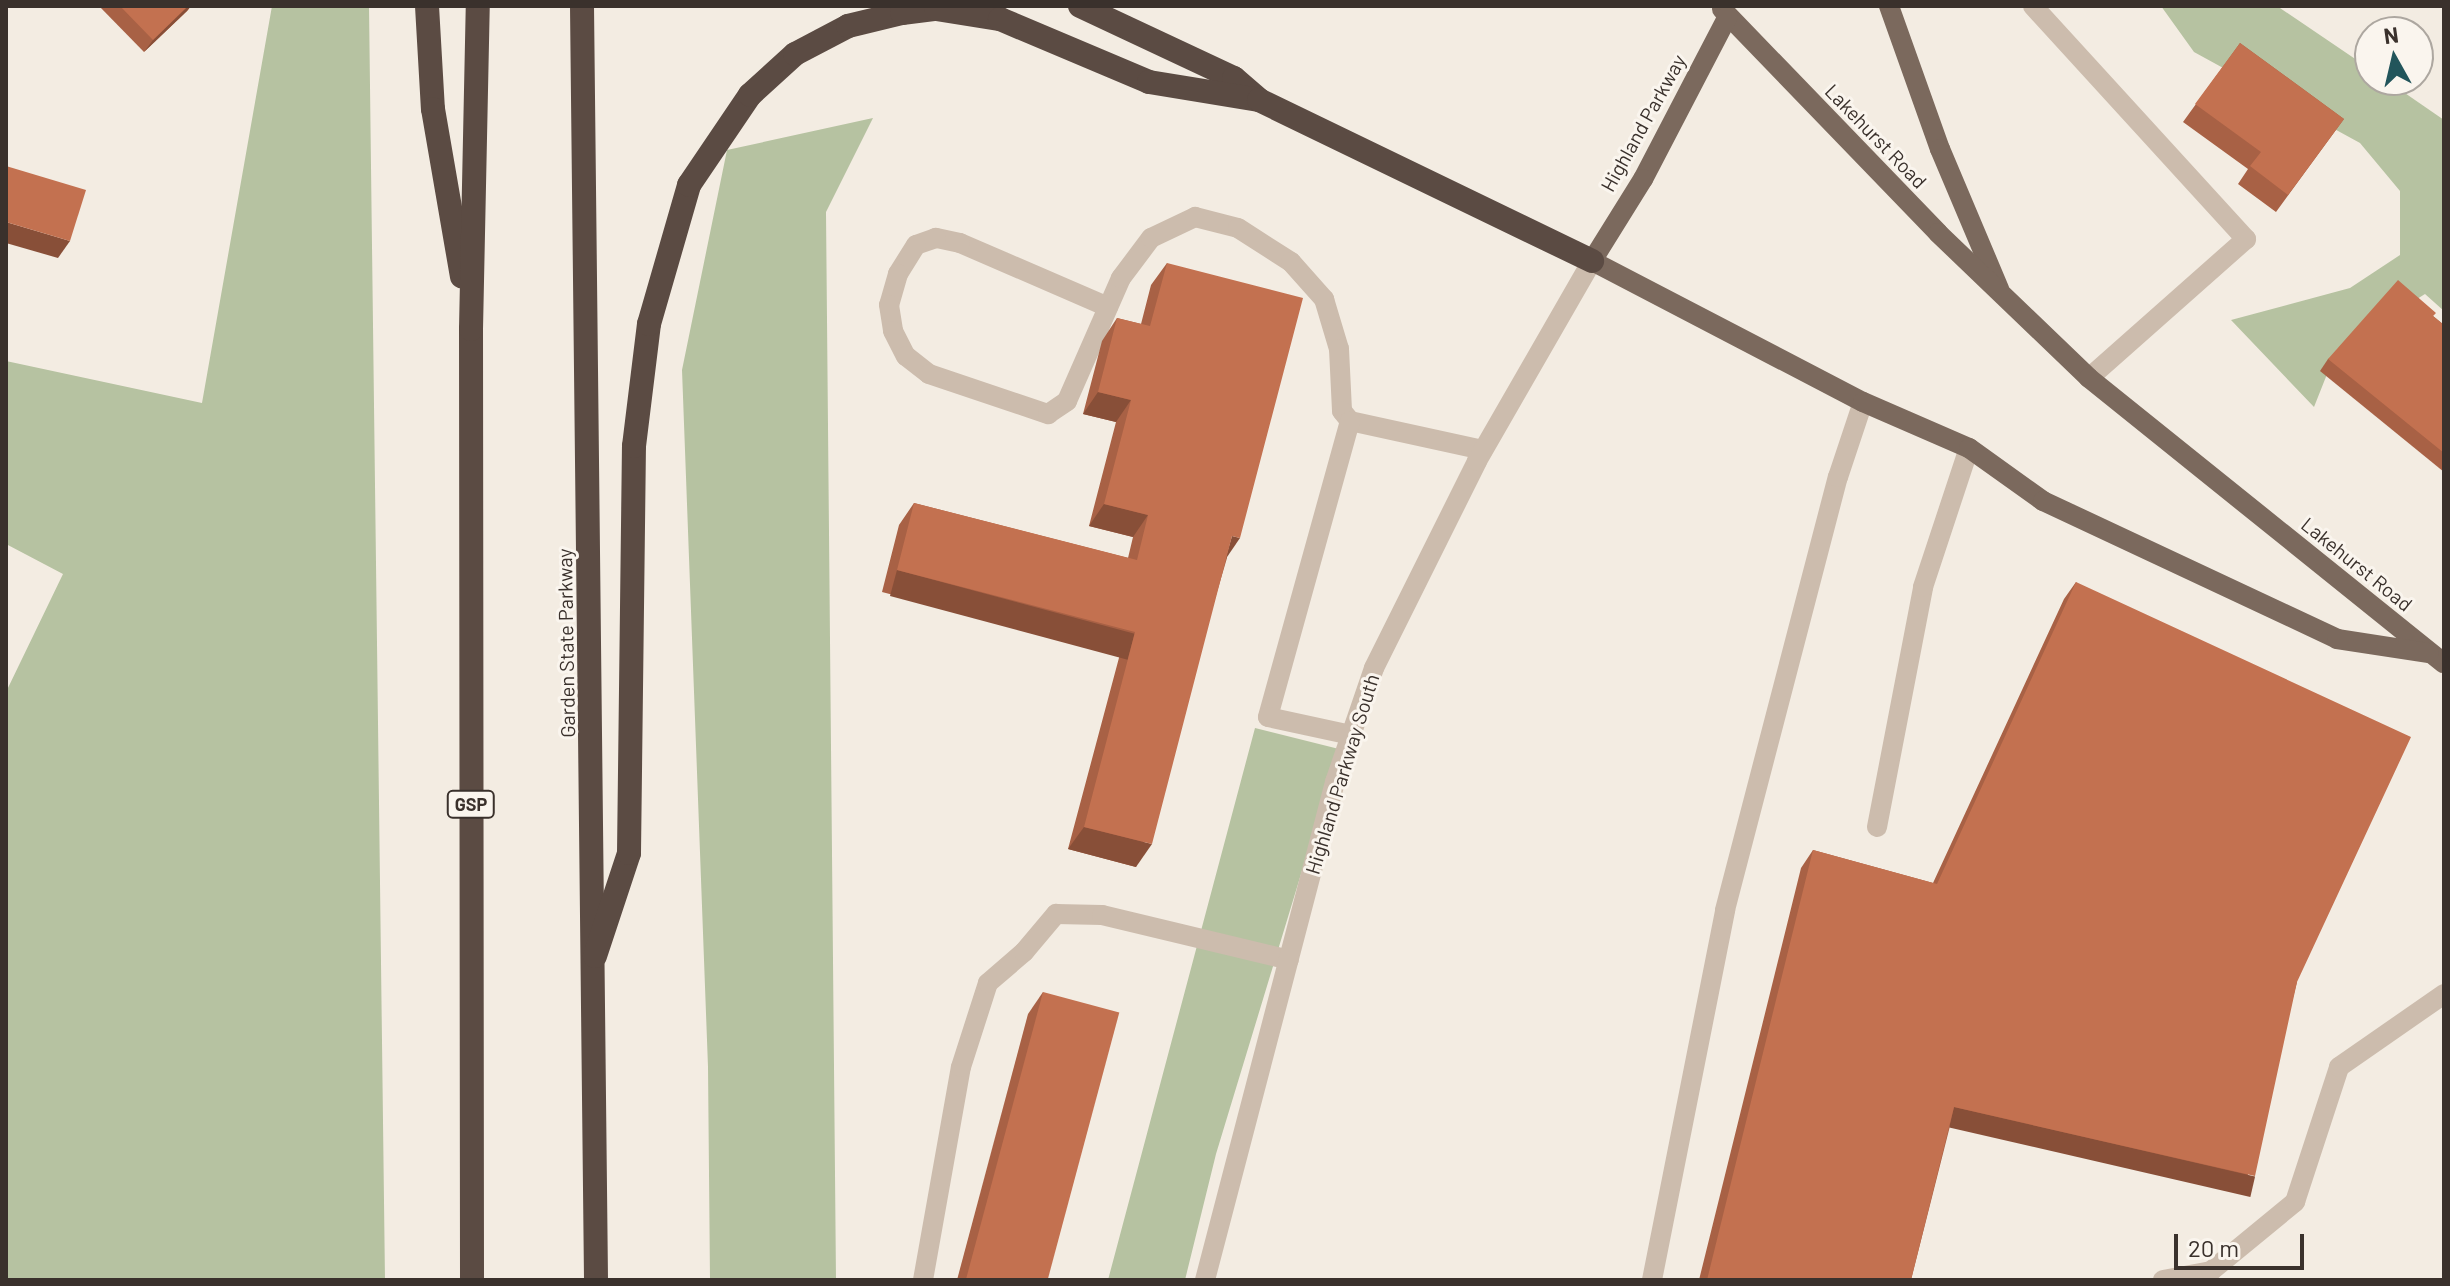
<!DOCTYPE html>
<style>
body{margin:0}
#map{position:relative;width:2450px;height:1286px;overflow:hidden;background:#f3ece2;font-family:Barlow,sans-serif}
div>[style]{position:absolute}
.green>*{inset:0;background:#b6c2a1}
.minor>*{height:20px;margin:-10px;padding:0 10px;transform-origin:10px;border-radius:10px;background:#ccbcad}
.major>*{height:20px;margin:-10px;padding:0 10px;transform-origin:10px;border-radius:10px;background:#7b695d}
.highway>*{height:24px;margin:-12px;padding:0 12px;transform-origin:12px;border-radius:12px;background:#5b4b43}
.wall>*{inset:0;background:#a86145}
.shaded-wall>*{inset:0;background:#884f38;transform-origin:0 0}
.building>*{inset:0;background:#c37150;transform-origin:0 0}
span{translate:-50% -50%;white-space:nowrap;text-align:center;line-height:1.15;-webkit-text-stroke:6px #faf5ee;paint-order:stroke}
.shield-label span{padding:2px 6px;background:#faf5ee;border:2px solid;border-radius:6px;-webkit-text-stroke-width:0}
.shield-label{font-size:18px;color:#3a312c;font-weight:700}
.street-label{font-size:20px;color:#3a312c}
.frame{position:absolute;inset:0;border:8px solid #3a312c;pointer-events:none}
.north{position:absolute;left:2354px;top:16px;width:80px;height:80px;box-sizing:border-box;background:#faf5ee;border:2px solid #ada7a0;border-radius:50%;rotate:352deg;font-size:22px;font-weight:700;line-height:32px;text-align:center;color:#3a312c}
.north::after{content:'';display:block;margin:auto;width:28px;height:36px;background:#22555b;clip-path:polygon(50% 0,100% 100%,50% 72%,0 100%)}
.scale{position:absolute;left:2174px;top:1234px;width:130px;height:36px;box-sizing:border-box;border:4px solid #3a312c;border-top:0;padding-left:10px;font-size:24px;line-height:28px;white-space:nowrap;color:#3a312c;-webkit-text-stroke:6px #faf5ee;paint-order:stroke}
</style>
<div id="map">
<div class="green">
<div style="clip-path:polygon(272px 6px,369px 6px,385px 1280px,6px 1280px,6px 692px,63px 574px,6px 544px,6px 361px,202px 403px)"></div>
<div style="clip-path:polygon(2161px 6px,2277px 6px,2370px 69px,2370px 80px,2386px 80px,2444px 120px,2444px 311px,2425px 294px,2337px 349px,2314px 407px,2231px 320px,2350px 288px,2400px 255px,2400px 191px,2360px 143px,2194px 52px)"></div>
<div style="clip-path:polygon(873px 118px,826px 212px,836px 1280px,710px 1280px,708px 1067px,682px 370px,727px 150px)"></div>
<div style="clip-path:polygon(1255px 728px,1339px 749px,1216px 1154px,1185px 1280px,1108px 1280px)"></div>
</div>
<div class="minor">
<div style="left:2033px;top:6px;width:316px;rotate:47.6deg"></div>
<div style="left:2246px;top:239px;width:210px;rotate:138.5deg"></div>
<div style="left:1108px;top:307px;width:161px;rotate:-156.6deg"></div>
<div style="left:960px;top:243px;width:25px;rotate:-168deg"></div>
<div style="left:936px;top:238px;width:21px;rotate:161deg"></div>
<div style="left:916px;top:245px;width:34px;rotate:122deg"></div>
<div style="left:898px;top:274px;width:32px;rotate:106deg"></div>
<div style="left:889px;top:305px;width:26px;rotate:81deg"></div>
<div style="left:893px;top:331px;width:28px;rotate:63deg"></div>
<div style="left:906px;top:356px;width:29px;rotate:38deg"></div>
<div style="left:929px;top:374px;width:126px;rotate:18.6deg"></div>
<div style="left:1048px;top:414px;width:23px;rotate:-34deg"></div>
<div style="left:1067px;top:401px;width:134px;rotate:-66.3deg"></div>
<div style="left:1121px;top:278px;width:50px;rotate:-53.1deg"></div>
<div style="left:1151px;top:238px;width:49px;rotate:-25.5deg"></div>
<div style="left:1195px;top:217px;width:44px;rotate:14.3deg"></div>
<div style="left:1238px;top:228px;width:63px;rotate:32.7deg"></div>
<div style="left:1291px;top:262px;width:50px;rotate:48.3deg"></div>
<div style="left:1324px;top:299px;width:52px;rotate:73.3deg"></div>
<div style="left:1339px;top:349px;width:62px;rotate:87.2deg"></div>
<div style="left:1342px;top:411px;width:13px;rotate:51deg"></div>
<div style="left:1350px;top:421px;width:136px;rotate:12.3deg"></div>
<div style="left:1350px;top:421px;width:307px;rotate:105.5deg"></div>
<div style="left:1268px;top:717px;width:85px;rotate:12.2deg"></div>
<div style="left:1877px;top:827px;width:244px;rotate:-79.1deg"></div>
<div style="left:1923px;top:587px;width:146px;rotate:-71.7deg"></div>
<div style="left:923px;top:1280px;width:216px;rotate:-79.9deg"></div>
<div style="left:961px;top:1067px;width:88px;rotate:-72.2deg"></div>
<div style="left:988px;top:983px;width:48px;rotate:-40.7deg"></div>
<div style="left:1024px;top:952px;width:50px;rotate:-49.9deg"></div>
<div style="left:1056px;top:914px;width:46px;rotate:1.2deg"></div>
<div style="left:1102px;top:915px;width:192px;rotate:13.5deg"></div>
<div style="left:1205px;top:1280px;width:515px;rotate:-75.37deg"></div>
<div style="left:1335px;top:782px;width:120px;rotate:-71.1deg"></div>
<div style="left:1374px;top:668px;width:231px;rotate:-63.5deg"></div>
<div style="left:1477px;top:461px;width:231px;rotate:-60.1deg"></div>
<div style="left:1652px;top:1280px;width:377px;rotate:-78.8deg"></div>
<div style="left:1725px;top:910px;width:448px;rotate:-75.4deg"></div>
<div style="left:1838px;top:477px;width:79px;rotate:-71.6deg"></div>
<div style="left:2163px;top:1280px;width:49px;rotate:-10.6deg"></div>
<div style="left:2211px;top:1271px;width:109px;rotate:-39.4deg"></div>
<div style="left:2295px;top:1202px;width:142px;rotate:-71.9deg"></div>
<div style="left:2339px;top:1067px;width:128px;rotate:-34.8deg"></div>
</div>
<div class="major">
<div style="left:1889px;top:6px;width:152px;rotate:70.4deg"></div>
<div style="left:1940px;top:149px;width:152px;rotate:67.1deg"></div>
<div style="left:1722px;top:9px;width:311px;rotate:46deg"></div>
<div style="left:1938px;top:233px;width:209px;rotate:43.8deg"></div>
<div style="left:2089px;top:378px;width:455px;rotate:38.8deg"></div>
<div style="left:1728px;top:16px;width:184px;rotate:117.5deg"></div>
<div style="left:1643px;top:179px;width:97px;rotate:121.9deg"></div>
<div style="left:1592px;top:261px;width:305px;rotate:27.5deg"></div>
<div style="left:1863px;top:402px;width:116px;rotate:23.5deg"></div>
<div style="left:1969px;top:448px;width:91px;rotate:35.6deg"></div>
<div style="left:2043px;top:501px;width:325px;rotate:25.1deg"></div>
<div style="left:2337px;top:639px;width:93px;rotate:8.7deg"></div>
</div>
<div class="highway">
<div style="left:427px;top:6px;width:103px;rotate:86.7deg"></div>
<div style="left:433px;top:109px;width:170px;rotate:80.2deg"></div>
<div style="left:582px;top:6px;width:1274px;rotate:89.37deg"></div>
<div style="left:1080px;top:6px;width:170px;rotate:25.1deg"></div>
<div style="left:1234px;top:78px;width:33px;rotate:41deg"></div>
<div style="left:595px;top:956px;width:108px;rotate:-71.7deg"></div>
<div style="left:629px;top:853px;width:407px;rotate:-89.3deg"></div>
<div style="left:634px;top:446px;width:123px;rotate:-83deg"></div>
<div style="left:649px;top:324px;width:145px;rotate:-73.9deg"></div>
<div style="left:689px;top:185px;width:109px;rotate:-55.9deg"></div>
<div style="left:750px;top:95px;width:61px;rotate:-42.3deg"></div>
<div style="left:795px;top:54px;width:60px;rotate:-27.8deg"></div>
<div style="left:848px;top:26px;width:56px;rotate:-13.5deg"></div>
<div style="left:902px;top:13px;width:34px;rotate:-7deg"></div>
<div style="left:936px;top:9px;width:65px;rotate:8.9deg"></div>
<div style="left:1000px;top:19px;width:162px;rotate:22.9deg"></div>
<div style="left:1149px;top:82px;width:111px;rotate:9.3deg"></div>
<div style="left:1259px;top:100px;width:370px;rotate:25.8deg"></div>
<div style="left:472px;top:1280px;width:951px;rotate:-90.06deg"></div>
<div style="left:471px;top:329px;width:323px;rotate:-88.8deg"></div>
</div>
<div class="wall">
<div style="clip-path:polygon(99px 6px,191px 6px,187px 11px,144px 52px)"></div>
<div style="clip-path:polygon(2240px 43px,2344px 119px,2276px 212px,2238px 184px,2248px 169px,2183px 122px)"></div>
<div style="clip-path:polygon(1167px 263px,1227px 558px,1136px 867px,1068px 849px,1120px 654px,882px 592px,899px 525px,914px 503px,1128px 558px,1133px 537px,1089px 526px,1116px 422px,1083px 414px,1102px 341px,1117px 318px,1141px 324px,1151px 285px)"></div>
<div style="clip-path:polygon(2433px 316px,2444px 325px,2444px 472px,2320px 371px,2328px 359px)"></div>
<div style="clip-path:polygon(2076px 582px,2297px 982px,2243px 1194px,1950px 1126px,1911px 1280px,1699px 1280px,1801px 868px,1813px 850px,1933px 883px,2064px 599px)"></div>
<div style="clip-path:polygon(1043px 992px,1047px 1280px,957px 1280px,1028px 1014px)"></div>
</div>
<div class="shaded-wall">
<div style="clip-path:polygon(188px 6px,191px 6px,187px 11px,144px 52px,153px 40px)"></div>
<div style="clip-path:polygon(6px 222px,70px 241px,58px 258px,6px 243px)"></div>
<div style="clip-path:polygon(1098px 392px,1131px 400px,1116px 422px,1083px 414px)"></div>
<div style="clip-path:polygon(1104px 504px,1148px 515px,1133px 537px,1089px 526px)"></div>
<div style="clip-path:polygon(1232px 536px,1240px 538px,1225px 560px)"></div>
<div style="left:897px;top:570px;width:246px;height:27px;rotate:15deg"></div>
<div style="clip-path:polygon(1084px 827px,1152px 844px,1136px 867px,1068px 849px)"></div>
<div style="left:1954px;top:1107px;width:309px;height:21px;rotate:13deg"></div>
</div>
<div class="building">
<div style="clip-path:polygon(120px 6px,188px 6px,153px 40px)"></div>
<div style="clip-path:polygon(2240px 43px,2344px 119px,2288px 195px,2250px 166px,2261px 152px,2195px 104px)"></div>
<div style="clip-path:polygon(6px 166px,86px 190px,70px 241px,6px 222px)"></div>
<div style="clip-path:polygon(1167px 263px,1303px 298px,1240px 538px,1232px 536px,1152px 844px,1084px 827px,1135px 632px,897px 570px,914px 503px,1137px 560px,1148px 515px,1104px 504px,1131px 400px,1098px 392px,1117px 318px,1150px 326px)"></div>
<div style="clip-path:polygon(2398px 280px,2436px 313px,2433px 316px,2444px 325px,2444px 453px,2328px 359px)"></div>
<div style="clip-path:polygon(2076px 582px,2411px 737px,2297px 982px,2255px 1176px,1954px 1107px,1911px 1280px,1707px 1280px,1813px 850px,1937px 884px)"></div>
<div style="left:1043px;top:992px;width:79px;height:298px;rotate:15deg"></div>
</div>
<div class="shield-label">
<span style="left:471px;top:804px">GSP</span>
</div>
<div class="street-label">
<span style="left:1643px;top:123px;rotate:-61deg">Highland Parkway</span>
<span style="left:1876px;top:136px;rotate:46deg">Lakehurst Road</span>
<span style="left:2357px;top:564px;rotate:39deg">Lakehurst Road</span>
<span style="left:566px;top:643px;rotate:-91deg">Garden State Parkway</span>
<span style="left:1342px;top:774px;rotate:-73deg">Highland Parkway South</span>
</div>
<div class="frame"></div>
<div class="north">N</div>
<div class="scale">20 m</div>
</div>
